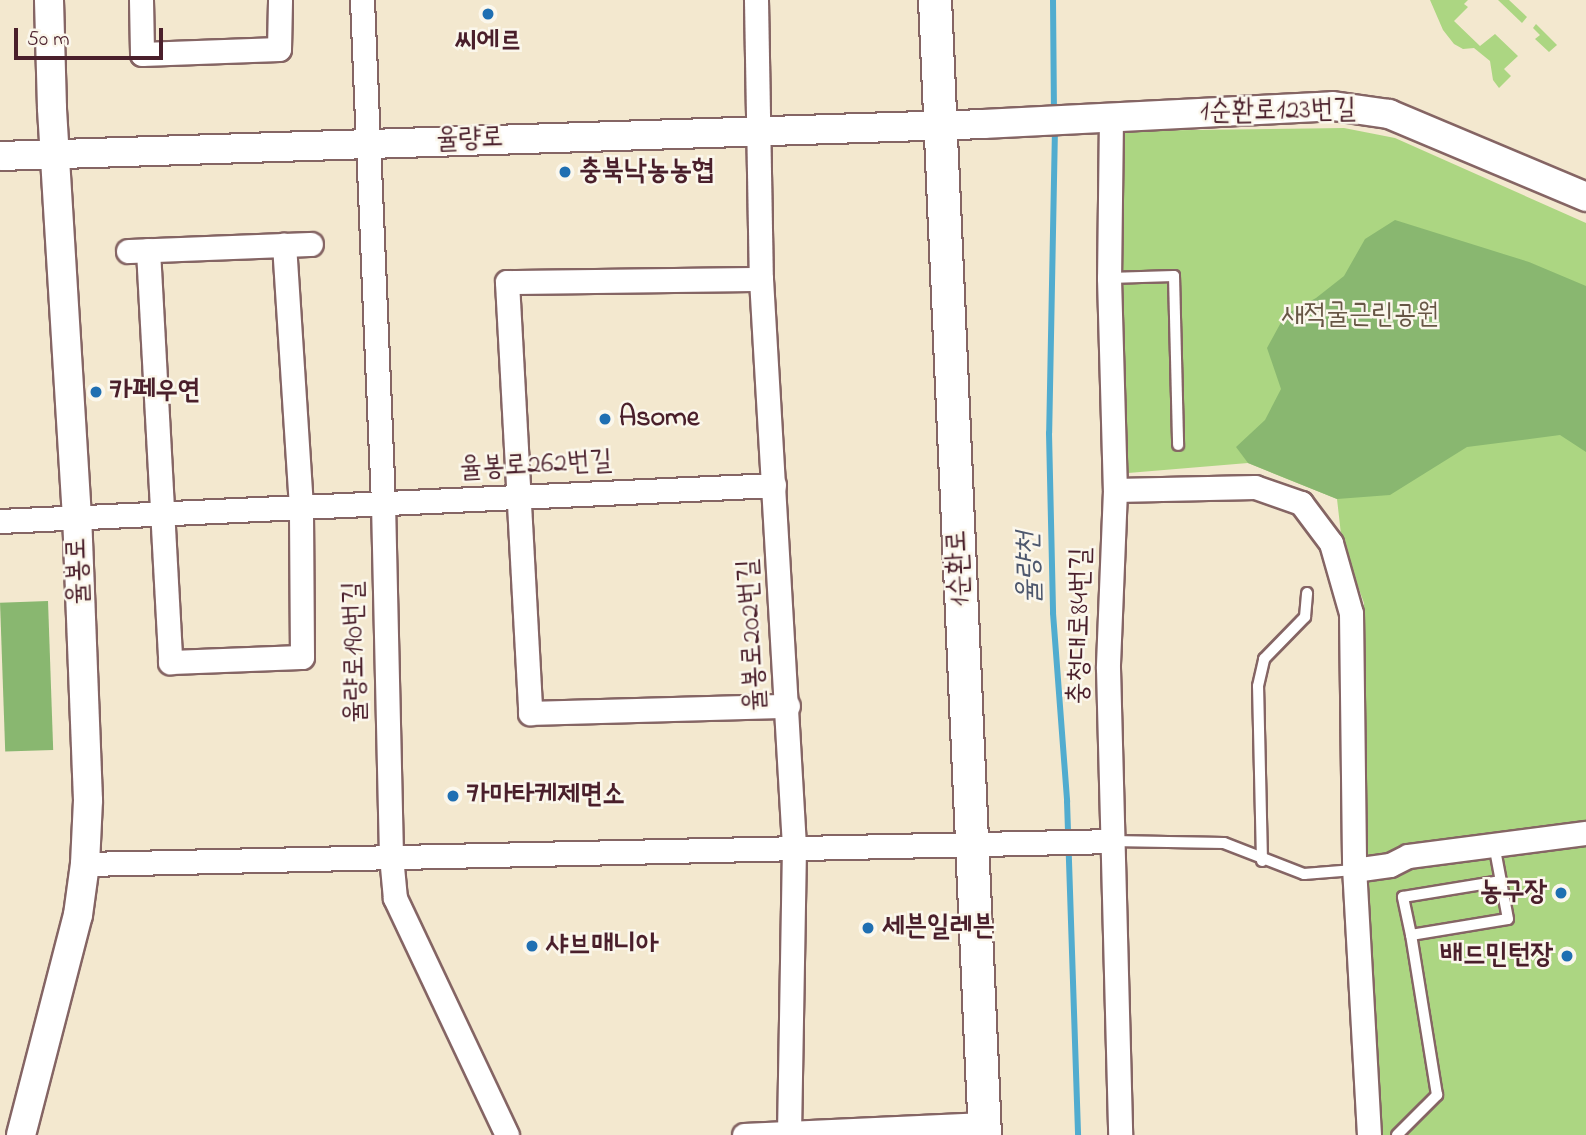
<!DOCTYPE html>
<meta charset="utf-8">
<style>
body{margin:0}
#map{position:relative;width:1586px;height:1135px;overflow:hidden;background:#f3e8cf;font-family:"Indie Flower","Poor Story",sans-serif}
div>[style]{position:absolute}
.green>*{inset:0;background:#acd682}
.forest>*{inset:0;background:#89b770;transform-origin:0 0}
.stream>*{height:6px;margin:-3px;padding:0 3px;transform-origin:3px;border-radius:3px;background:#51accf}
.roads{filter:drop-shadow(2px 0 #856564) drop-shadow(-2px 0 #856564) drop-shadow(0 2px #856564) drop-shadow(0 -2px #856564)}
.service>*{height:10px;margin:-5px;padding:0 5px;transform-origin:5px;border-radius:5px;background:#fff}
.minor>*{height:23px;margin:-11.5px;padding:0 11.5px;transform-origin:11.5px;border-radius:11.5px;background:#fff}
.tertiary>*{height:28px;margin:-14px;padding:0 14px;transform-origin:14px;border-radius:14px;background:#fff}
.secondary>*{height:32px;margin:-16px;padding:0 16px;transform-origin:16px;border-radius:16px;background:#fff}
.dots>*{width:19px;height:19px;translate:-50% -50%;box-sizing:border-box;border:4px solid #fbf7ec;border-radius:50%}
span{translate:-50% -50%;white-space:nowrap;text-align:center;line-height:1.15;-webkit-text-stroke:5px #fbf7ec;paint-order:stroke}
.poi-label{font-size:28px;color:#4a1f2b;font-weight:700}
.left{translate:0 -50%;text-align:left}
.right{translate:-100% -50%;text-align:right}
.street-label{font-size:28px;color:#4a1f2b}
.park-label{font-size:28px;color:#675645}
.water-label{font-size:30px;color:#4d576d;font-style:italic}
.scale{position:absolute;left:14px;top:28px;width:149px;height:32px;box-sizing:border-box;border:4px solid #4a1f2b;border-top:0;padding-left:9px;font-size:21px;line-height:24px;white-space:nowrap;color:#4a1f2b;-webkit-text-stroke:5px #fbf7ec;paint-order:stroke}
</style>
<div id="map">
<div class="green">
<div style="clip-path:polygon(1430px 0,1468px 0,1464px 4px,1468px 7px,1454px 21px,1480px 46px,1495px 34px,1518px 56px,1504px 69px,1511px 76px,1499px 88px,1493px 80px,1490px 61px,1474px 48px,1463px 49px,1454px 44px,1443px 30px)"></div>
<div style="clip-path:polygon(1498px 0,1509px 0,1527px 17px,1522px 23px)"></div>
<div style="clip-path:polygon(1536px 24px,1557px 45px,1549px 52px,1535px 39px,1540px 35px,1533px 28px)"></div>
<div style="clip-path:polygon(1344px 128px,1395px 138px,1586px 223px,1586px 1135px,1381px 1135px,1366px 892px,1364px 603px,1342px 543px,1337px 499px,1248px 463px,1128px 473px,1115px 131px)"></div>
</div>
<div class="forest">
<div style="clip-path:polygon(1395px 220px,1529px 262px,1586px 286px,1586px 452px,1560px 435px,1467px 447px,1390px 495px,1337px 499px,1248px 463px,1236px 447px,1265px 420px,1281px 389px,1267px 348px,1285px 315px,1316px 298px,1344px 276px,1365px 239px)"></div>
<div style="left:48px;top:601px;width:149px;height:48px;rotate:88deg"></div>
</div>
<div class="stream">
<div style="left:1053px;top:0;width:114px;rotate:89.5deg"></div>
<div style="left:1055px;top:128px;width:305px;rotate:91.1deg"></div>
<div style="left:1049px;top:433px;width:180px;rotate:88.7deg"></div>
<div style="left:1053px;top:613px;width:189px;rotate:85.7deg"></div>
<div style="left:1067px;top:801px;width:334px;rotate:88.1deg"></div>
</div>
<div class="roads">
<div class="service">
<div style="left:1109px;top:278px;width:65px;rotate:-1.8deg"></div>
<div style="left:1174px;top:276px;width:169px;rotate:88.6deg"></div>
<div style="left:1112px;top:841px;width:112px;rotate:1deg"></div>
<div style="left:1224px;top:843px;width:86px;rotate:21.2deg"></div>
<div style="left:1304px;top:874px;width:50px;rotate:-4.6deg"></div>
<div style="left:1262px;top:861px;width:175px;rotate:-91.3deg"></div>
<div style="left:1258px;top:686px;width:28px;rotate:-77deg"></div>
<div style="left:1264px;top:659px;width:59px;rotate:-45.7deg"></div>
<div style="left:1305px;top:617px;width:24px;rotate:-85deg"></div>
<div style="left:1411px;top:935px;width:39px;rotate:-102deg"></div>
<div style="left:1403px;top:897px;width:99px;rotate:-9.3deg"></div>
<div style="left:1397px;top:1135px;width:57px;rotate:-45deg"></div>
<div style="left:1437px;top:1095px;width:162px;rotate:-99.2deg"></div>
<div style="left:1411px;top:935px;width:98px;rotate:-9.4deg"></div>
<div style="left:1508px;top:919px;width:76px;rotate:-100.6deg"></div>
</div>
<div class="minor">
<div style="left:141px;top:0;width:54px;rotate:88.9deg"></div>
<div style="left:142px;top:54px;width:137px;rotate:-2.1deg"></div>
<div style="left:279px;top:49px;width:49px;rotate:-88.8deg"></div>
<div style="left:362px;top:0;width:503px;rotate:87.61deg"></div>
<div style="left:383px;top:503px;width:353px;rotate:88.7deg"></div>
<div style="left:391px;top:856px;width:42px;rotate:84.6deg"></div>
<div style="left:395px;top:898px;width:262px;rotate:64.7deg"></div>
<div style="left:756px;top:0;width:279px;rotate:89deg"></div>
<div style="left:761px;top:279px;width:569px;rotate:86.67deg"></div>
<div style="left:794px;top:847px;width:288px;rotate:91deg"></div>
<div style="left:1111px;top:117px;width:161px;rotate:90.7deg"></div>
<div style="left:1109px;top:278px;width:212px;rotate:88.4deg"></div>
<div style="left:1115px;top:490px;width:178px;rotate:92.3deg"></div>
<div style="left:1108px;top:668px;width:467px;rotate:88.5deg"></div>
<div style="left:148px;top:250px;width:413px;rotate:86.9deg"></div>
<div style="left:170px;top:662px;width:132px;rotate:-2.2deg"></div>
<div style="left:302px;top:657px;width:150px;rotate:-90.4deg"></div>
<div style="left:301px;top:507px;width:263px;rotate:-93.7deg"></div>
<div style="left:128px;top:251px;width:183px;rotate:-2.2deg"></div>
<div style="left:761px;top:279px;width:254px;rotate:179.3deg"></div>
<div style="left:507px;top:282px;width:432px;rotate:86.9deg"></div>
<div style="left:530px;top:713px;width:258px;rotate:-1.6deg"></div>
<div style="left:1115px;top:490px;width:140px;rotate:-1.2deg"></div>
<div style="left:1255px;top:487px;width:49px;rotate:19.2deg"></div>
<div style="left:1301px;top:503px;width:50px;rotate:53.1deg"></div>
<div style="left:1331px;top:543px;width:73px;rotate:74.1deg"></div>
<div style="left:1351px;top:613px;width:257px;rotate:89.3deg"></div>
<div style="left:0;top:521px;width:775px;rotate:-2.66deg"></div>
<div style="left:85px;top:864px;width:1027px;rotate:-1.28deg"></div>
<div style="left:744px;top:1135px;width:241px;rotate:-2.6deg"></div>
<div style="left:1369px;top:1135px;width:265px;rotate:-93.2deg"></div>
<div style="left:1354px;top:870px;width:36px;rotate:-8deg"></div>
<div style="left:1390px;top:865px;width:20px;rotate:-27deg"></div>
<div style="left:1408px;top:856px;width:179px;rotate:-7.4deg"></div>
</div>
<div class="tertiary">
<div style="left:0;top:156px;width:984px;rotate:-1.86deg"></div>
<div style="left:983px;top:124px;width:350px;rotate:-2.9deg"></div>
<div style="left:1333px;top:106px;width:57px;rotate:8.1deg"></div>
<div style="left:1389px;top:114px;width:214px;rotate:22.8deg"></div>
<div style="left:21px;top:1135px;width:227px;rotate:-75.5deg"></div>
<div style="left:78px;top:915px;width:51px;rotate:-82.2deg"></div>
<div style="left:85px;top:864px;width:64px;rotate:-87.3deg"></div>
<div style="left:88px;top:800px;width:282px;rotate:-92.2deg"></div>
<div style="left:77px;top:518px;width:411px;rotate:-93.5deg"></div>
<div style="left:52px;top:108px;width:108px;rotate:-91.6deg"></div>
</div>
<div class="secondary">
<div style="left:935px;top:0;width:1136px;rotate:87.48deg"></div>
</div>
</div>
<div class="dots">
<div style="left:488px;top:14px;background:#1f6fb2"></div>
<div style="left:565px;top:172px;background:#1f6fb2"></div>
<div style="left:96px;top:392px;background:#1f6fb2"></div>
<div style="left:605px;top:419px;background:#1f6fb2"></div>
<div style="left:453px;top:796px;background:#1f6fb2"></div>
<div style="left:1561px;top:893px;background:#1f6fb2"></div>
<div style="left:868px;top:928px;background:#1f6fb2"></div>
<div style="left:532px;top:946px;background:#1f6fb2"></div>
<div style="left:1567px;top:956px;background:#1f6fb2"></div>
</div>
<div class="poi-label">
<span style="left:488px;top:42px">씨에르</span>
<span class="left" style="left:579px;top:172px">충북낙농농협</span>
<span class="left" style="left:110px;top:392px">카페우연</span>
<span class="left" style="left:619px;top:419px">Asome</span>
<span class="left" style="left:467px;top:796px">카마타케제면소</span>
<span class="right" style="left:1547px;top:893px">농구장</span>
<span class="left" style="left:882px;top:928px">세븐일레븐</span>
<span class="left" style="left:546px;top:946px">샤브매니아</span>
<span class="right" style="left:1553px;top:956px">배드민턴장</span>
</div>
<div class="street-label">
<span style="left:1278px;top:112px;rotate:-1deg">1순환로123번길</span>
<span style="left:470px;top:140px;rotate:-2deg">율량로</span>
<span style="left:536px;top:466px;rotate:-3deg">율봉로262번길</span>
<span style="left:960px;top:568px;rotate:-93deg">1순환로</span>
<span style="left:79px;top:571px;rotate:-92deg">율봉로</span>
<span style="left:1081px;top:626px;rotate:-89deg">충청대로84번길</span>
<span style="left:753px;top:635px;rotate:-93deg">율봉로202번길</span>
<span style="left:356px;top:652px;rotate:-91deg">율량로190번길</span>
</div>
<div class="park-label">
<span style="left:1360px;top:316px">새적굴근린공원</span>
</div>
<div class="water-label">
<span style="left:1030px;top:568px;rotate:-91deg">율량천</span>
</div>
<div class="scale">50 m</div>
</div>
